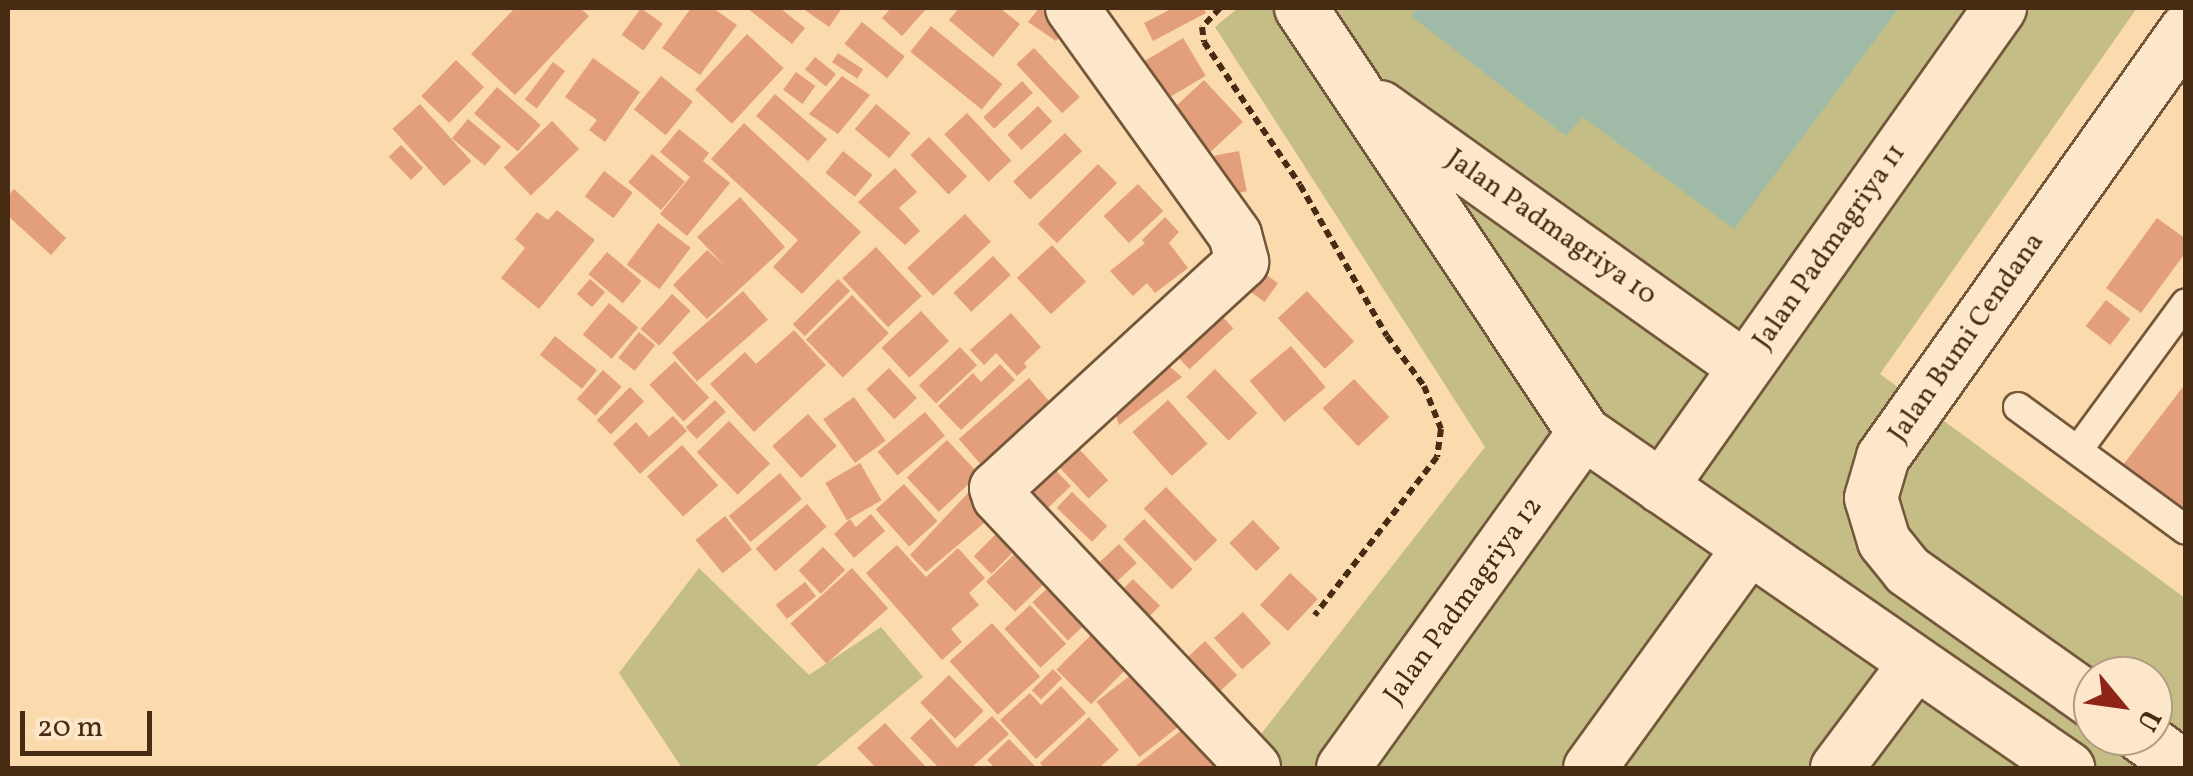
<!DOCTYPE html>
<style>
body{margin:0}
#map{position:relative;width:2193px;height:776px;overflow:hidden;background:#fbdaae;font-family:Vollkorn,serif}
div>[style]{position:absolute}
.green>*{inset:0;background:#c4be86}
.water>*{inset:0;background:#9fbba7}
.building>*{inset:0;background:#e39f7b;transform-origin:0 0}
.path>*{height:6px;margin-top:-3px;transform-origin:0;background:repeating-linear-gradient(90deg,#472b13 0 8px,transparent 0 13px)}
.roads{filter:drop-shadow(2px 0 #74573a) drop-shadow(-2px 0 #74573a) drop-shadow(0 2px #74573a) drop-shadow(0 -2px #74573a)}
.lane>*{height:28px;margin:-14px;padding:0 14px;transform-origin:14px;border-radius:14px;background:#fce7ca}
.street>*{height:52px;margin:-26px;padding:0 26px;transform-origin:26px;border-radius:26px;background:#fce7ca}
span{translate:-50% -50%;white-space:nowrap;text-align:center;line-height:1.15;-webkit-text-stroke:8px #fce7ca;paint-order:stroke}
.street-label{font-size:28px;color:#472b13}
.frame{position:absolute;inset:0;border:10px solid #472b13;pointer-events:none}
.north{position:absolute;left:2073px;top:656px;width:100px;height:100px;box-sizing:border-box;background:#fce7ca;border:2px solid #b49c81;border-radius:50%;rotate:119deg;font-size:28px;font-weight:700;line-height:40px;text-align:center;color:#472b13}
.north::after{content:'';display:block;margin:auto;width:35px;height:45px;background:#8f2418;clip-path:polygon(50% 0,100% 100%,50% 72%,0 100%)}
.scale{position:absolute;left:20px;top:711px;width:132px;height:45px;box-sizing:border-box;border:5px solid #472b13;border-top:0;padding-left:12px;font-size:30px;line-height:35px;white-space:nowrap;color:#472b13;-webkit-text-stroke:8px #fce7ca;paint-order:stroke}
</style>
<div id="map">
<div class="green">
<div style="clip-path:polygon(evenodd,1238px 8px,2137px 8px,1880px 374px,2185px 598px,2185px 768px,1274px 768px,1254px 743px,1485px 447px,1215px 27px,1238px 8px,2093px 676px,2153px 676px,2153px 736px,2093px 736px,2093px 676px)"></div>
<div style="clip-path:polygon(699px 568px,809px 675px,881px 627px,923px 677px,814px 768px,682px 768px,619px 673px)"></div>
</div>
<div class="water">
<div style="clip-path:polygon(1418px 8px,1899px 8px,1734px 229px,1583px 117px,1566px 136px,1411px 16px)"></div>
</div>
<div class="building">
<div style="clip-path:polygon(515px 8px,580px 8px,589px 16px,515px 95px,471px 54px)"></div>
<div style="left:641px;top:8px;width:27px;height:33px;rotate:36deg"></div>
<div style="clip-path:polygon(691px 8px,713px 8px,737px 25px,700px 75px,662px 48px)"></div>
<div style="clip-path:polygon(747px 8px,780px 8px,805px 28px,792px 44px)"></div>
<div style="clip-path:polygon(802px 8px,842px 8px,829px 27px)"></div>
<div style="clip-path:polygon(891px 8px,927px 8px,902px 36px,882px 18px)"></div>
<div style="clip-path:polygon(959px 8px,1000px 8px,1020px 24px,993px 57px,949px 20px)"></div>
<div style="clip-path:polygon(1039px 8px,1062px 8px,1074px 16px,1056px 41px,1028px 22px)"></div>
<div style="clip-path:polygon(1173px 8px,1203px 8px,1206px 13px,1153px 41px,1144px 23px)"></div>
<div style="left:862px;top:22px;width:55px;height:28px;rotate:39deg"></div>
<div style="left:931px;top:26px;width:92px;height:33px;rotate:39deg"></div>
<div style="left:747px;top:34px;width:50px;height:76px;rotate:43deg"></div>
<div style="left:1183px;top:38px;width:44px;height:60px;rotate:59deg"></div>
<div style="left:1034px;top:48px;width:67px;height:24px;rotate:47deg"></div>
<div style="left:838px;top:53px;width:30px;height:11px;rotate:33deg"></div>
<div style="left:815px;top:57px;width:27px;height:16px;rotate:39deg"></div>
<div style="clip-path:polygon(593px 58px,640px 92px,605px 142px,589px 130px,597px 120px,565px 97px)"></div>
<div style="left:456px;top:60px;width:39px;height:50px;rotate:44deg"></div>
<div style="left:553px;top:62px;width:15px;height:47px;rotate:37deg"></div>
<div style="left:796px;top:72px;width:24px;height:22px;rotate:36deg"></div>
<div style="left:661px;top:76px;width:41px;height:43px;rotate:39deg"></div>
<div style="clip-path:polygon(842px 76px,870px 95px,838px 134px,809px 114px)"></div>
<div style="left:1204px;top:80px;width:57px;height:59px;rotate:47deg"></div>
<div style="left:1022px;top:81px;width:16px;height:53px;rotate:47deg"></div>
<div style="left:497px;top:87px;width:58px;height:35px;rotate:41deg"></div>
<div style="left:775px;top:94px;width:69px;height:29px;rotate:41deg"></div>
<div style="left:420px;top:104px;width:77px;height:37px;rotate:48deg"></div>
<div style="left:876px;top:104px;width:45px;height:33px;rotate:40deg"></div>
<div style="left:1038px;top:106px;width:21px;height:42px;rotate:47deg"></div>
<div style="left:967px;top:113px;width:65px;height:31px;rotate:47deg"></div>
<div style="left:468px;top:119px;width:43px;height:25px;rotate:40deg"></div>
<div style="left:552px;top:121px;width:39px;height:67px;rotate:46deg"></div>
<div style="clip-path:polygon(744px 123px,861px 232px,802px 294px,773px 267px,798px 240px,711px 159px)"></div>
<div style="clip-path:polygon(679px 129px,709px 153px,703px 161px,730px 183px,687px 236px,660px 214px,690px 177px,660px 152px)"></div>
<div style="left:1065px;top:133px;width:25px;height:71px;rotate:47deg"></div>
<div style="left:929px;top:137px;width:55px;height:26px;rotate:46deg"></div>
<div style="left:401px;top:145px;width:32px;height:17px;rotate:46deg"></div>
<div style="left:843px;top:151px;width:38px;height:28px;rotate:39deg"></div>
<div style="left:1239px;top:151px;width:41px;height:36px;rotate:79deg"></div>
<div style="left:652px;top:154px;width:43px;height:37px;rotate:40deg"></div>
<div style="left:1098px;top:164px;width:27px;height:85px;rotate:45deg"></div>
<div style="clip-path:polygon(895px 168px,917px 192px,899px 208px,920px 231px,905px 245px,858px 202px)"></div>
<div style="left:604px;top:171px;width:36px;height:32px;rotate:37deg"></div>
<div style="left:1138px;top:184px;width:37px;height:47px;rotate:47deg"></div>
<div style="clip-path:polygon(14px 189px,66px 238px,51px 255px,8px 216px,8px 196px)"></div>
<div style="clip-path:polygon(740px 197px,785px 247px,707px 319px,673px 285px,707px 250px,724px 265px,697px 237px)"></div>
<div style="clip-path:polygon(557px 210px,595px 240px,539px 309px,501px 278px,525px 248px,515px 239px,537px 212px,548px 220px)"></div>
<div style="left:965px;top:214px;width:38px;height:79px;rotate:47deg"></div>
<div style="clip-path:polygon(1165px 217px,1179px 232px,1169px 243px,1188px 268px,1155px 293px,1147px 283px,1133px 296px,1110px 271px,1145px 243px,1142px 240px)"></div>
<div style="clip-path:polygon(2157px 218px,2186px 239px,2186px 252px,2141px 313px,2106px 288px)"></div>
<div style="left:658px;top:223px;width:41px;height:52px;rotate:37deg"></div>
<div style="left:1052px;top:245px;width:50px;height:48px;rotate:47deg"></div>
<div style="left:876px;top:247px;width:67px;height:46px;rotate:47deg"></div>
<div style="left:607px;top:252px;width:45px;height:29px;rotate:40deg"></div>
<div style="left:993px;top:256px;width:26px;height:54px;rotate:47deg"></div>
<div style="left:1257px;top:268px;width:26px;height:23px;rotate:36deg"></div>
<div style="left:590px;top:279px;width:20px;height:20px;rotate:41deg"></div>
<div style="left:838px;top:279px;width:17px;height:64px;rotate:45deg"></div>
<div style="left:743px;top:291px;width:38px;height:94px;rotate:49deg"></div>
<div style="left:1307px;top:291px;width:69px;height:40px;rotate:47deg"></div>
<div style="left:672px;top:294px;width:25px;height:47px;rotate:42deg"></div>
<div style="left:852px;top:295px;width:53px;height:64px;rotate:46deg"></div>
<div style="left:1206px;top:299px;width:40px;height:60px;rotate:47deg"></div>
<div style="left:2106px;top:300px;width:31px;height:33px;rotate:38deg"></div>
<div style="left:609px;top:303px;width:38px;height:41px;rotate:40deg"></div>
<div style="left:921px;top:311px;width:41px;height:54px;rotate:47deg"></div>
<div style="clip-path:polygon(1011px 313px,1041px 347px,1024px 363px,1027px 367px,1017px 376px,996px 353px,984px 365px,970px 350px)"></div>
<div style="clip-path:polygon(794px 330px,826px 365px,754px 432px,710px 384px,745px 352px,756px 364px)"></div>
<div style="left:639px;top:332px;width:21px;height:33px;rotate:39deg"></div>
<div style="left:555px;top:336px;width:54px;height:24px;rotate:39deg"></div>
<div style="left:1291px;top:346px;width:54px;height:54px;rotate:50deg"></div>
<div style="left:960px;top:347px;width:25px;height:56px;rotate:47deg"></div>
<div style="clip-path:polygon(1152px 352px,1182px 377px,1119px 425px,1108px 388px)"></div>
<div style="left:675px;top:361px;width:50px;height:35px;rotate:47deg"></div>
<div style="clip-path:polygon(1000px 364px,1015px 380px,961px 430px,938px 406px,973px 373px,981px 382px)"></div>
<div style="left:889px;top:368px;width:41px;height:31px;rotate:47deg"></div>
<div style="left:1215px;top:369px;width:61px;height:40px;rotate:46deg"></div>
<div style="left:603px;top:370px;width:25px;height:39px;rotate:42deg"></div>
<div style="left:1029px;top:378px;width:49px;height:93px;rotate:49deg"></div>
<div style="left:1354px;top:379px;width:52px;height:43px;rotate:47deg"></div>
<div style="clip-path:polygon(2186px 383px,2186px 512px,2123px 465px)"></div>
<div style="left:630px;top:387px;width:20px;height:47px;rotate:45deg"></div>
<div style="left:854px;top:397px;width:54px;height:38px;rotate:54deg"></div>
<div style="left:715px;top:400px;width:16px;height:40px;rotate:47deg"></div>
<div style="left:1168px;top:400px;width:59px;height:48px;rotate:48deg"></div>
<div style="left:925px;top:412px;width:31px;height:62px;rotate:50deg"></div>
<div style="left:808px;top:414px;width:43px;height:48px;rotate:48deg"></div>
<div style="clip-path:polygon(673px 416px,687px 431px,640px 474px,613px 444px,636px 422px,649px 437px)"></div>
<div style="left:729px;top:421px;width:59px;height:45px;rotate:46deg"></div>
<div style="left:1068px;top:437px;width:59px;height:27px;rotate:47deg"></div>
<div style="left:947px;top:440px;width:47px;height:55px;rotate:47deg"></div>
<div style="left:682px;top:445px;width:54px;height:47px;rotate:48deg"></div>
<div style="left:1041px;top:455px;width:43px;height:52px;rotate:46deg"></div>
<div style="left:860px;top:463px;width:43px;height:40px;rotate:60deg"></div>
<div style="left:780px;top:473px;width:34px;height:67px;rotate:50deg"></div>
<div style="clip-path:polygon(979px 481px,1003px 507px,926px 572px,910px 555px)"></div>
<div style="left:904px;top:484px;width:50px;height:38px;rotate:48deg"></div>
<div style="left:1166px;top:487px;width:74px;height:31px;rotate:46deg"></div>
<div style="left:1072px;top:492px;width:49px;height:22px;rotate:44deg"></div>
<div style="left:807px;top:504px;width:30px;height:68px;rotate:49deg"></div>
<div style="clip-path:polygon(871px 514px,885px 531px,854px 558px,834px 534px,850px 519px,856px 527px)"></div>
<div style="left:725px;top:516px;width:43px;height:38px;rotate:51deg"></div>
<div style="left:1014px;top:516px;width:25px;height:57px;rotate:45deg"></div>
<div style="left:1144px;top:519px;width:70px;height:29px;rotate:46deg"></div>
<div style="left:1253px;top:520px;width:39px;height:33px;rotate:46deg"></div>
<div style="left:1032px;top:537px;width:42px;height:64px;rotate:46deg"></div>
<div style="left:1119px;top:544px;width:26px;height:34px;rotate:47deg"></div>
<div style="clip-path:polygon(897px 545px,926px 577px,958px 548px,985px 578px,969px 593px,979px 605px,951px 629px,962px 642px,942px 660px,866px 573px)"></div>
<div style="left:823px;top:547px;width:32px;height:34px;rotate:46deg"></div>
<div style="left:852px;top:568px;width:54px;height:83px;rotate:48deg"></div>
<div style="left:1066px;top:571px;width:52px;height:46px;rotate:47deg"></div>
<div style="left:1290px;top:573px;width:38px;height:44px;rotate:43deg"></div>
<div style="left:1133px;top:579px;width:38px;height:31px;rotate:45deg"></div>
<div style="left:805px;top:582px;width:18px;height:37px;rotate:52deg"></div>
<div style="left:1030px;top:605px;width:53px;height:35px;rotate:47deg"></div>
<div style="left:1243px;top:612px;width:42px;height:39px;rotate:48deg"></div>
<div style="left:1108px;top:618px;width:49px;height:73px;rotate:45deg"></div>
<div style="left:992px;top:623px;width:72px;height:57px;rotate:48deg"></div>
<div style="left:1205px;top:641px;width:47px;height:40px;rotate:47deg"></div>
<div style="left:1150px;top:660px;width:70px;height:68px;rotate:52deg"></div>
<div style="left:1053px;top:669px;width:13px;height:30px;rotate:45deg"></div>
<div style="left:949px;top:675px;width:50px;height:40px;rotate:46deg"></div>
<div style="clip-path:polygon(1061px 686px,1086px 713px,1036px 759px,1000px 720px,1030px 693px,1041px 705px)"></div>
<div style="clip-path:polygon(1202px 714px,1246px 768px,1133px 768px)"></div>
<div style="clip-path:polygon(992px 716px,1009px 734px,971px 768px,939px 768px,910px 738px,931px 718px,957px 748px)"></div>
<div style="clip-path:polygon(1089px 717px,1119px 750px,1099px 768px,1044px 768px,1040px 763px)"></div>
<div style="clip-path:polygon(885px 723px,927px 768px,876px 768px,857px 748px)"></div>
<div style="clip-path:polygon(1009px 739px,1037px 768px,995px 768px,987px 760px)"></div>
</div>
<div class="path">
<div style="left:1220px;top:8px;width:26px;rotate:133deg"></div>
<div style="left:1202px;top:27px;width:15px;rotate:82deg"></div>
<div style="left:1204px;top:42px;width:172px;rotate:56.1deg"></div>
<div style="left:1300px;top:185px;width:174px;rotate:60.1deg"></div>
<div style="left:1387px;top:336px;width:62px;rotate:53.5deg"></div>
<div style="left:1424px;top:386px;width:46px;rotate:68.4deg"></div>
<div style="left:1441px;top:429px;width:28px;rotate:98deg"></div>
<div style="left:1437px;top:457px;width:200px;rotate:127.7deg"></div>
</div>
<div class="roads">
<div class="lane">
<div style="left:2018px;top:407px;width:208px;rotate:36.2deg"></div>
<div style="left:2078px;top:450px;width:182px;rotate:-53.7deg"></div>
</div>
<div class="street">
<div style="left:1072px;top:8px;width:279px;rotate:54.3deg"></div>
<div style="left:1235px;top:235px;width:28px;rotate:75deg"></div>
<div style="left:1242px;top:262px;width:334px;rotate:137.4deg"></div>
<div style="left:996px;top:488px;width:9px;rotate:72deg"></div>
<div style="left:999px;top:497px;width:372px;rotate:46.7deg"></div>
<div style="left:1301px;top:8px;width:511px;rotate:56.34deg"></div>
<div style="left:1584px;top:433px;width:589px;rotate:34.69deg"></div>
<div style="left:1380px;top:107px;width:448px;rotate:35.5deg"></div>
<div style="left:1661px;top:487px;width:587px;rotate:-54.71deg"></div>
<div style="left:2093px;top:702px;width:227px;rotate:-144.7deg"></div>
<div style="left:1908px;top:571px;width:38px;rotate:-129deg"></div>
<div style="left:1884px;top:541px;width:45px;rotate:-106.8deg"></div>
<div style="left:1871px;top:498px;width:43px;rotate:-73.7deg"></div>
<div style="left:1883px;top:457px;width:524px;rotate:-54.64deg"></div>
<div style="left:2141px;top:736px;width:54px;rotate:36deg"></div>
<div style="left:1343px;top:768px;width:413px;rotate:-54.3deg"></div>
<div style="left:1590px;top:768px;width:271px;rotate:-54.1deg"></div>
<div style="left:1837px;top:768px;width:130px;rotate:-53.1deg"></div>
</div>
</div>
<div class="street-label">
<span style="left:1551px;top:228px;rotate:35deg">Jalan Padmagriya 10</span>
<span style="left:1830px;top:247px;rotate:-55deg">Jalan Padmagriya 11</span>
<span style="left:1967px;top:338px;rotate:-55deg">Jalan Bumi Cendana</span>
<span style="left:1464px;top:601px;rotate:-54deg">Jalan Padmagriya 12</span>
</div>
<div class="frame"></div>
<div class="north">U</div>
<div class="scale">20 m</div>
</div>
